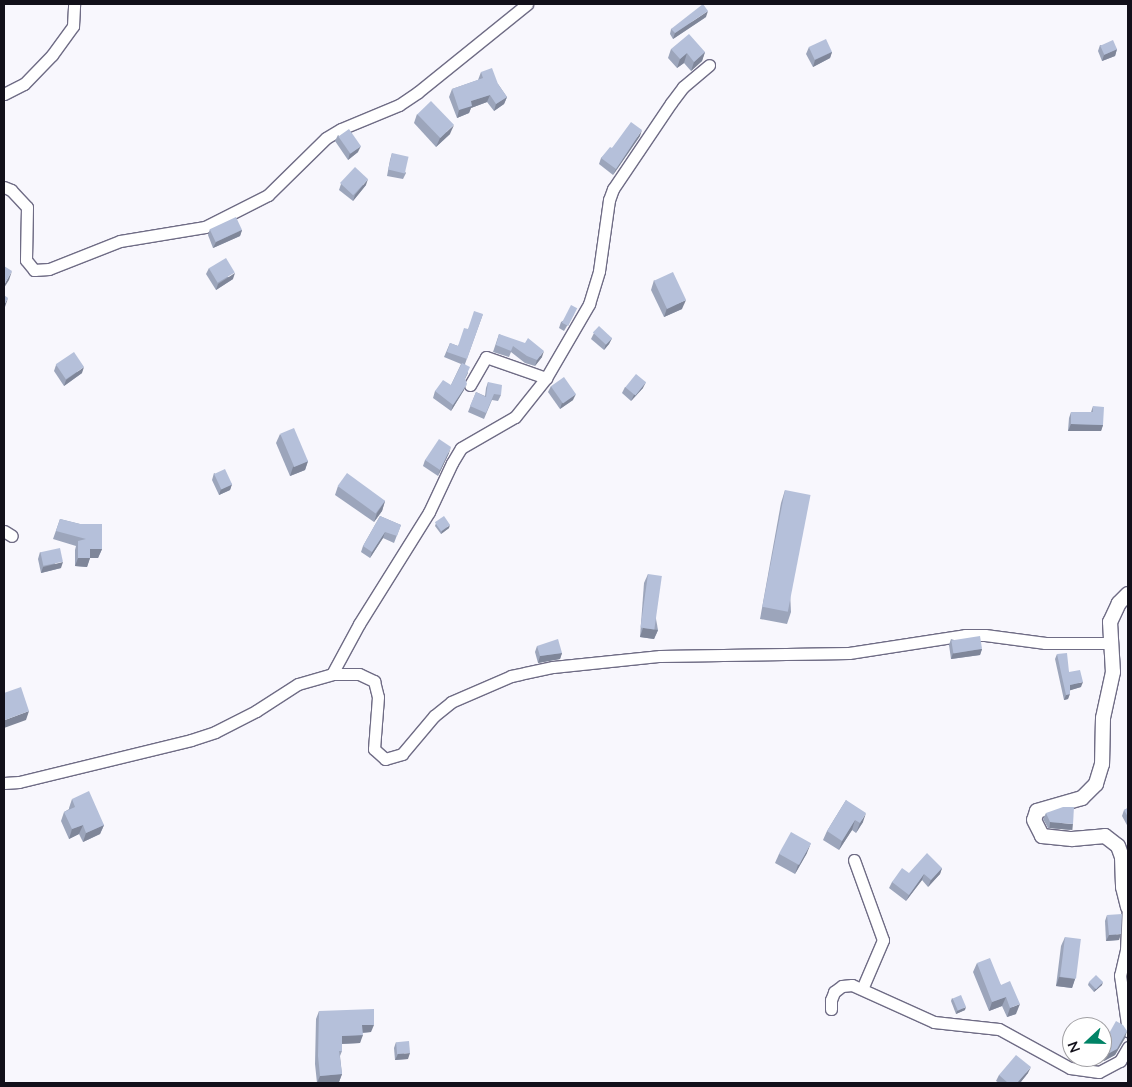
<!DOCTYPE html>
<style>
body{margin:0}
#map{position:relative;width:1132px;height:1087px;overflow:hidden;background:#f8f7fd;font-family:Lato,sans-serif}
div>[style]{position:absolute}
.roads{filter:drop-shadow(1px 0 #6f6c85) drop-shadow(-1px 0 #6f6c85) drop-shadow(0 1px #6f6c85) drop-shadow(0 -1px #6f6c85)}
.minor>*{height:11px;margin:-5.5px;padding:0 5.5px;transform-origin:5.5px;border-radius:5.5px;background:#fff}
.tertiary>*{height:14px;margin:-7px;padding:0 7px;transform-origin:7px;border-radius:7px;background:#fff}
.wall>*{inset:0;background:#9ca5bb}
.shaded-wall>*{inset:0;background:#7f8699;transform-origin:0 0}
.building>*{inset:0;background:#b5c0da;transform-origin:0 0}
span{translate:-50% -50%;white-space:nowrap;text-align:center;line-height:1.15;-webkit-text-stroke:5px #fff;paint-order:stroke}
.frame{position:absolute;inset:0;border:5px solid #12101a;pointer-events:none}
.north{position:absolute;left:1062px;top:1017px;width:50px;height:50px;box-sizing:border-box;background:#fff;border:1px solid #a09fa3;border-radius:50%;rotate:249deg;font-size:14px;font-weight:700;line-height:20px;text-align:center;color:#12101a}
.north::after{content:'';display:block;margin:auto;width:18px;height:22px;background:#008366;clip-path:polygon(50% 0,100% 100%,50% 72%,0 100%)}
</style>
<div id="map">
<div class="roads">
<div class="minor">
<div style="left:4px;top:94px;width:22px;rotate:-27deg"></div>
<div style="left:24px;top:84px;width:40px;rotate:-46deg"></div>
<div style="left:52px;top:55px;width:36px;rotate:-54deg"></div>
<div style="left:73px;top:26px;width:22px;rotate:-87deg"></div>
<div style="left:4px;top:187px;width:8px;rotate:23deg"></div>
<div style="left:11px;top:190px;width:23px;rotate:47deg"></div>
<div style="left:27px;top:207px;width:53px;rotate:91.1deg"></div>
<div style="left:26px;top:260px;width:13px;rotate:51deg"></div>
<div style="left:34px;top:270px;width:15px;rotate:-4deg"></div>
<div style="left:49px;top:269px;width:76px;rotate:-21.5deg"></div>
<div style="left:120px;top:241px;width:86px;rotate:-9.4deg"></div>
<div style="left:205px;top:227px;width:71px;rotate:-26.9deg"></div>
<div style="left:268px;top:195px;width:81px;rotate:-44.5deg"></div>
<div style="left:326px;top:138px;width:17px;rotate:-31deg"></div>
<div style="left:341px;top:129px;width:63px;rotate:-22.5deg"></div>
<div style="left:399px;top:105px;width:23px;rotate:-34deg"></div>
<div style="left:418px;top:92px;width:140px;rotate:-38.9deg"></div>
<div style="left:470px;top:385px;width:32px;rotate:-60deg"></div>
<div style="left:486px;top:357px;width:64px;rotate:19.3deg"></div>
<div style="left:4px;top:531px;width:9px;rotate:32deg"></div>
<div style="left:332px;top:674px;width:57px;rotate:-61.6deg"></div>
<div style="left:359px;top:624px;width:132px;rotate:-58deg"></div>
<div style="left:429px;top:512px;width:54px;rotate:-64.9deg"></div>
<div style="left:452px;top:463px;width:17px;rotate:-59deg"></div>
<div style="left:461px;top:448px;width:62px;rotate:-29.9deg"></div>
<div style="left:515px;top:417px;width:50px;rotate:-51.5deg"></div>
<div style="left:546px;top:378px;width:86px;rotate:-59.8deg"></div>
<div style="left:589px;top:304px;width:34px;rotate:-73deg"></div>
<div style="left:599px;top:271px;width:72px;rotate:-82deg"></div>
<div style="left:609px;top:200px;width:12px;rotate:-70deg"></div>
<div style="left:613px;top:189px;width:104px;rotate:-56deg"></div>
<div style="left:671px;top:103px;width:20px;rotate:-53deg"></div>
<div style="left:683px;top:87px;width:34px;rotate:-40deg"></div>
<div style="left:4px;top:783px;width:15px;rotate:-4deg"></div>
<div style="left:19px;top:782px;width:177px;rotate:-13.7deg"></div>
<div style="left:191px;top:740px;width:25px;rotate:-18deg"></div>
<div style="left:215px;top:732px;width:46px;rotate:-27.1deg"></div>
<div style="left:256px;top:711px;width:50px;rotate:-32.7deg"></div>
<div style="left:298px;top:684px;width:35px;rotate:-16deg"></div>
<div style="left:332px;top:674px;width:27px"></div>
<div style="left:359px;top:674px;width:17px;rotate:25deg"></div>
<div style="left:374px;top:681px;width:16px;rotate:76deg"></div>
<div style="left:378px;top:697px;width:52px;rotate:94.4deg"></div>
<div style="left:374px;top:749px;width:15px;rotate:42deg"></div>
<div style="left:385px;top:759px;width:18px;rotate:-16deg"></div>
<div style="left:402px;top:754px;width:50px;rotate:-49.9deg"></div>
<div style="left:434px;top:716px;width:22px;rotate:-39deg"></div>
<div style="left:451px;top:702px;width:65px;rotate:-23.4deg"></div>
<div style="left:511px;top:676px;width:43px;rotate:-12.1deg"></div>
<div style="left:553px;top:667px;width:108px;rotate:-5.9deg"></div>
<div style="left:660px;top:656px;width:189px;rotate:-0.9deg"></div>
<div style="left:849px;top:653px;width:117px;rotate:-8.8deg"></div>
<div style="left:965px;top:635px;width:20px"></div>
<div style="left:985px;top:635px;width:61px;rotate:7.6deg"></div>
<div style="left:1045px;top:643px;width:66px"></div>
<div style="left:854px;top:860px;width:85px;rotate:70.1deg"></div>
<div style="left:883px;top:940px;width:53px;rotate:113.2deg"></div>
<div style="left:1128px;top:906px;width:44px;rotate:92.6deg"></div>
<div style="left:1126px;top:950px;width:26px;rotate:103deg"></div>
<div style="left:1120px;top:975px;width:57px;rotate:81.9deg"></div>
<div style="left:831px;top:1009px;width:9px;rotate:-90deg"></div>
<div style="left:831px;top:1000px;width:9px;rotate:-69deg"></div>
<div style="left:834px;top:992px;width:10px;rotate:-37deg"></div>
<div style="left:842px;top:986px;width:10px;rotate:-6deg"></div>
<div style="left:852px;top:985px;width:90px;rotate:24.3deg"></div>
<div style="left:934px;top:1022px;width:65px;rotate:6.1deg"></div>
<div style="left:999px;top:1029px;width:81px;rotate:28.8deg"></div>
<div style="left:1070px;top:1068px;width:29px;rotate:8deg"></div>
<div style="left:1099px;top:1072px;width:24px;rotate:-28deg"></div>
<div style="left:1120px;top:1061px;width:16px;rotate:-60deg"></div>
</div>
<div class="tertiary">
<div style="left:1128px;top:594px;width:13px;rotate:135deg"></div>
<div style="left:1119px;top:603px;width:21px;rotate:115deg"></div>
<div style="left:1110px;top:622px;width:50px;rotate:86.6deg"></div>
<div style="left:1113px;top:672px;width:47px;rotate:102.3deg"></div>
<div style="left:1103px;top:718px;width:46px;rotate:91.2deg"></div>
<div style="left:1102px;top:764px;width:21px;rotate:107deg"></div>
<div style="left:1096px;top:784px;width:20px;rotate:135deg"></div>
<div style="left:1082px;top:798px;width:47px;rotate:163.9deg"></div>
<div style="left:1037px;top:811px;width:9px;rotate:108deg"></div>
<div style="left:1034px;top:820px;width:18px;rotate:63deg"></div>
<div style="left:1042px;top:836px;width:30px;rotate:6deg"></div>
<div style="left:1072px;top:839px;width:33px;rotate:-5deg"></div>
<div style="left:1105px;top:836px;width:16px;rotate:38deg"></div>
<div style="left:1118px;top:846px;width:12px;rotate:70deg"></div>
<div style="left:1122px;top:857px;width:30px;rotate:88deg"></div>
<div style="left:1123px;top:887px;width:21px;rotate:76deg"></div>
</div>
</div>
<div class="wall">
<div style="clip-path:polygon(706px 17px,673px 39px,670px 34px,671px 29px)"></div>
<div style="clip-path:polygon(1100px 45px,1117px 49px,1115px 56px,1102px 61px,1098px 51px)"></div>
<div style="clip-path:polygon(809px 47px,832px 52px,830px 58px,813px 67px,806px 54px)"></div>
<div style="clip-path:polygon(671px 49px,705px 52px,702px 61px,691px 71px,684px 63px,677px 68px,668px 58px)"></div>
<div style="clip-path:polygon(481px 72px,498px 84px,507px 97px,504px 104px,494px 111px,487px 102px,471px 108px,469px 113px,457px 118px,449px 97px,452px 89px,478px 80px)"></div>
<div style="clip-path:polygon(417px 114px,450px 134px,436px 147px,414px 123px)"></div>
<div style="clip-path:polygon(338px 135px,358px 152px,348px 160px,335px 141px)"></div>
<div style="clip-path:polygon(640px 136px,613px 175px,599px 164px,601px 158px,612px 148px)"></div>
<div style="clip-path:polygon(392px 153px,406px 173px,403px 179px,387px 176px,390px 160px)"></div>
<div style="clip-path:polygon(341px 184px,366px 185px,353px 201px,339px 190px)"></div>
<div style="clip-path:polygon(210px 229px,242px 230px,240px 236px,213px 248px,208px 235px)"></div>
<div style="clip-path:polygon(209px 268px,233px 279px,216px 290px,206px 274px)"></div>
<div style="clip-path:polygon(654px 280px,682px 309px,664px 317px,651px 290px)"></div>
<div style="clip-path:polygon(483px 314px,465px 364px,468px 373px,465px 379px,464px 390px,451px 411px,433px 398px,435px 391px,451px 385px,461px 364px,444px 357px,450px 343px,458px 346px,468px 329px)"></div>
<div style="clip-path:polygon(574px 314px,564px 331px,559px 328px,561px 322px)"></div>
<div style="clip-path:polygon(594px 333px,612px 338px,609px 344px,604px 350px,591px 339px)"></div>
<div style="clip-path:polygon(499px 334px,542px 357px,535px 366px,525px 363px,511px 352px,509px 357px,493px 352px)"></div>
<div style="clip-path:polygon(56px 365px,82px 373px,64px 386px,54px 371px)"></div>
<div style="clip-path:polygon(488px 382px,501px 395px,498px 401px,492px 400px,484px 419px,468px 412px,476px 392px,485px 396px,486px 388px)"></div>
<div style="clip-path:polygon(551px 386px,573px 400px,560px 409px,548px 392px)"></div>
<div style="clip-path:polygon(625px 387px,643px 388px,631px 401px,622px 393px)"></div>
<div style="clip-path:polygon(1093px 406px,1103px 425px,1101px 431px,1068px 431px,1069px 418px,1071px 412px,1091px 412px)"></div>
<div style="clip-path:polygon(280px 434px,308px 461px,305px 470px,290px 476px,276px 443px)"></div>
<div style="clip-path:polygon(449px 453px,438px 476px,423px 466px,425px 460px)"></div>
<div style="clip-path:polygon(214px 473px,232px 484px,230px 490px,219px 495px,212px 480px)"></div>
<div style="clip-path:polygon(338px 486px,385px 501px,382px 511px,374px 522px,335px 495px)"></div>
<div style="clip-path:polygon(785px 490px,791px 612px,787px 624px,760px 619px,781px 503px)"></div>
<div style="clip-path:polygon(380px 516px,401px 525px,394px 543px,383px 538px,370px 558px,361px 552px,363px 546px)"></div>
<div style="clip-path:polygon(60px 519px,80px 524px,102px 549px,98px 558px,90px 558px,87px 567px,75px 566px,75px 550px,76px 546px,53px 539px)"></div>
<div style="clip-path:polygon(436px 523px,449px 528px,441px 534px,435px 526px)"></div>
<div style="clip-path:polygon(40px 552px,61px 568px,41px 573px,38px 559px)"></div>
<div style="clip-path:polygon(648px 574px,658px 630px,654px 639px,640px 637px,644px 583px)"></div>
<div style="clip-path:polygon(951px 639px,982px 649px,980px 655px,951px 659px,949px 645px)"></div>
<div style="clip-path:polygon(537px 646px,562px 653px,560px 659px,538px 663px,535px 652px)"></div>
<div style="clip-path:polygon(1057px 654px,1069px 672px,1081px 687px,1070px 690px,1068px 699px,1064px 700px,1055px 659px)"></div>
<div style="clip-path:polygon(72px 799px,104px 825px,100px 834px,83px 842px,79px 834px,69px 839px,61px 821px,64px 812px,69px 809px,69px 808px)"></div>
<div style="clip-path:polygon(846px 800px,863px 822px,856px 833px,852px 830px,839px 850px,823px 840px,827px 831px)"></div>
<div style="clip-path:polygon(1128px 808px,1128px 827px,1122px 816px,1124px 810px)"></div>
<div style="clip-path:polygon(1046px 813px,1071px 830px,1048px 828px,1043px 819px)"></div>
<div style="clip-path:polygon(807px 853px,795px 874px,775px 863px,779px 854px)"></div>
<div style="clip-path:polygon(942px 868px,940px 874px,928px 887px,922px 880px,906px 901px,889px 888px,892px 882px,909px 873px)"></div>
<div style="clip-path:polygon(1107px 915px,1119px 940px,1106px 941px,1105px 921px)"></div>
<div style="clip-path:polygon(1065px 937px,1075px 979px,1072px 988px,1056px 986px,1061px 946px)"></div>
<div style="clip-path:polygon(977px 963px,1001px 985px,1016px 1014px,1007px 1017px,1002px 1006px,989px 1011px,973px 972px)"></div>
<div style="clip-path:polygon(1089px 982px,1102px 985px,1094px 992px,1088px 985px)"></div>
<div style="clip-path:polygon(952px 998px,965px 1010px,956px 1014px,951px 1001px)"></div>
<div style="clip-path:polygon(319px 1011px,371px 1032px,362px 1033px,360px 1043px,342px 1044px,342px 1051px,340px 1056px,342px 1074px,339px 1082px,317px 1083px,315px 1064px,316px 1019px)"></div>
<div style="clip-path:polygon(1125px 1038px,1115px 1055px,1104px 1061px,1097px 1057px,1102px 1057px,1102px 1046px)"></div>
<div style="clip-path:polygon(396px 1042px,408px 1059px,395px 1060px,394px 1048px)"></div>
<div style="clip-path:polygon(1028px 1073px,1020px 1083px,999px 1083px,996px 1081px,999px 1075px)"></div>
</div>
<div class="shaded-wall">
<div style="clip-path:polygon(708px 11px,706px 17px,673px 39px,675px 33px)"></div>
<div style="clip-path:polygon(1117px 49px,1115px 56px,1102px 61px,1104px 55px)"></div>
<div style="clip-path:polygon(705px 52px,702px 61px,691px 71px,694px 62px)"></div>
<div style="clip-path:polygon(832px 52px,830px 58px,813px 67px,815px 60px)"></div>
<div style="clip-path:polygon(687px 53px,684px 63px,677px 68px,680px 59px)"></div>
<div style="clip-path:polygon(490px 95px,487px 102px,471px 108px,469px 113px,457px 118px,459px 110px,471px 101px)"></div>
<div style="clip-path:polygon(507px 97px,504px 104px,494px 111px,496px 104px)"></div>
<div style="clip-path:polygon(454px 125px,450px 134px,436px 147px,440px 138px)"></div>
<div style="clip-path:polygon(642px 130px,640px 136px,613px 175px,616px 169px)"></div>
<div style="clip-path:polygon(361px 146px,358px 152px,348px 160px,350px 153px)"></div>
<div style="clip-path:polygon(368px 179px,366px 185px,353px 201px,355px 195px)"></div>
<div style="clip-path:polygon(242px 230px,240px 236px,213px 248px,216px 242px)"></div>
<div style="clip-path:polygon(12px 271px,9px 280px,4px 288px,4px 285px)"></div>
<div style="clip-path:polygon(235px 273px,233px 279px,216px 290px,218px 284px)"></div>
<div style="clip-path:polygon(8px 298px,5px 307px,4px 309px,4px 305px)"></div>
<div style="clip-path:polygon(686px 300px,682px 309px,664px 317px,667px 308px)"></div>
<div style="clip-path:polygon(612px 338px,609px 344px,604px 350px,606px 344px)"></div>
<div style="clip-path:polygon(544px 351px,542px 357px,535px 366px,537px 360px)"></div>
<div style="clip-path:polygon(84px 367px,82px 373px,64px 386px,66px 380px)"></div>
<div style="clip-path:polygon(646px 382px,643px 388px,631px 401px,634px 395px)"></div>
<div style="clip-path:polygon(467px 384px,464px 390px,451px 411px,453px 405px)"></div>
<div style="clip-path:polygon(576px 394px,573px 400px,560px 409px,562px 403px)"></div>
<div style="clip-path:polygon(1071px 424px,1103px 425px,1101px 431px,1068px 431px)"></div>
<div style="clip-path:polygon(451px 447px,449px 453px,438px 476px,440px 470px)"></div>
<div style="clip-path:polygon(308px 461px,305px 470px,290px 476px,293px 467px)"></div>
<div style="clip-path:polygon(232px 484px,230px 490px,219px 495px,221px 489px)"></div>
<div style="clip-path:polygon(385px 501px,382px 511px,374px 522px,377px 513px)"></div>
<div style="clip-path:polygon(450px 525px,449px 528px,441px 534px,442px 531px)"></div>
<div style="clip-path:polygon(385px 532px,383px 538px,370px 558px,372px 552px)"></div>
<div style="clip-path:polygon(90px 549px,102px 549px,98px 558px,87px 558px)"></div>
<div style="clip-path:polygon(78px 558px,90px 558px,87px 567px,75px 566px)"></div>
<div style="clip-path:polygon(63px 562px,61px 568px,41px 573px,43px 567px)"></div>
<div style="clip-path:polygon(643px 628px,658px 630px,654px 639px,640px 637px)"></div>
<div style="clip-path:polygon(982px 649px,980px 655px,951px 659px,953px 653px)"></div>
<div style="clip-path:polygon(562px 653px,560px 659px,538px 663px,540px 656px)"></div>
<div style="clip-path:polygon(1083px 682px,1081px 687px,1068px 691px,1070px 685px)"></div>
<div style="clip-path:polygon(1070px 694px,1068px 699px,1064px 700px,1066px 695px)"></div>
<div style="clip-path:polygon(29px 711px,26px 720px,4px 728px,4px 724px,5px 720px)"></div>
<div style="clip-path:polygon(866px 813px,863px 822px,856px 833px,860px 823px)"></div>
<div style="clip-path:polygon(855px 820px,852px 830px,839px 850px,842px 841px)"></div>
<div style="left:1050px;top:822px;width:23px;height:6px;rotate:5deg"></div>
<div style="clip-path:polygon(83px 825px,79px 834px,69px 839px,72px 829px)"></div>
<div style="clip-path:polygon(104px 825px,100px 834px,83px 842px,86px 833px)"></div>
<div style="clip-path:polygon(811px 843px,807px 853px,795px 874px,798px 865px)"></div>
<div style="clip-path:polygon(942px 868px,940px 874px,928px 887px,931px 880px)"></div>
<div style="clip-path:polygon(924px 874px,922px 880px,906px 901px,909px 895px)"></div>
<div style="clip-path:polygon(1121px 934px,1119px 940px,1106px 941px,1109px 935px)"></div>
<div style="clip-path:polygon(1059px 977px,1075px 979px,1072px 988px,1056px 986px)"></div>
<div style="clip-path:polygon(1103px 982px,1102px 985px,1094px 992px,1095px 989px)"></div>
<div style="clip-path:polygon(1006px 997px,1002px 1006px,989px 1011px,992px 1002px)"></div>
<div style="clip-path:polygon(1020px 1004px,1016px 1014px,1007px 1017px,1010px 1008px)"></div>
<div style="clip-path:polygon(966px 1007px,965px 1010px,956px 1014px,957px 1011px)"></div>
<div style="clip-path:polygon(362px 1025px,374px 1025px,371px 1032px,359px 1033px)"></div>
<div style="clip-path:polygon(1127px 1031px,1125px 1038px,1115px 1055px,1104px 1061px,1106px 1055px)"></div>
<div style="clip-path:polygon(363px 1035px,360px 1043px,339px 1044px,342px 1036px)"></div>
<div style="clip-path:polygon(410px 1053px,408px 1059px,395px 1060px,398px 1054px)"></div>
<div style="clip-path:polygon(1031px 1067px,1028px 1073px,1020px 1083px,1017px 1083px)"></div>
<div style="clip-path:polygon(342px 1074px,339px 1082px,317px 1083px,320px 1076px)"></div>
</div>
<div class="building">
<div style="clip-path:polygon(703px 4px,708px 11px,675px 33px,671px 29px)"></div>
<div style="clip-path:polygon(689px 34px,705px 52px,694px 62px,687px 53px,680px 59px,671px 49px)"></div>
<div style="left:826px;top:39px;width:14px;height:19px;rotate:65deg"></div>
<div style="left:1113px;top:40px;width:10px;height:14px;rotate:66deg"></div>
<div style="clip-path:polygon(492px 68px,498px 84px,507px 97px,496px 104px,490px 95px,471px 101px,472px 106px,459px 110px,452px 89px,483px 78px,481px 72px)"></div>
<div style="left:431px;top:101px;width:33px;height:19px;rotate:46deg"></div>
<div style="clip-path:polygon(631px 122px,642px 130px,616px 169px,601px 158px,610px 147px,612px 148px)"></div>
<div style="left:349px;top:129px;width:21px;height:13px;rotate:55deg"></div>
<div style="left:392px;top:153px;width:17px;height:17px;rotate:13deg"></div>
<div style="left:355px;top:167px;width:18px;height:22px;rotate:43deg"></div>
<div style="left:236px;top:217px;width:14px;height:29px;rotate:65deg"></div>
<div style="left:226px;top:258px;width:17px;height:20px;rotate:59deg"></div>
<div style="clip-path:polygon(4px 266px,12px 271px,4px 285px)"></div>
<div style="left:673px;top:272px;width:31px;height:21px;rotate:65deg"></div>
<div style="clip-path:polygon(4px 295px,8px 298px,4px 305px)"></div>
<div style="left:571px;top:305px;width:7px;height:20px;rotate:27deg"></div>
<div style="clip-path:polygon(474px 311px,483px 314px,467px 359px,447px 352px,450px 343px,458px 346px,464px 328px,468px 329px)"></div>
<div style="left:599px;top:326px;width:18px;height:9px;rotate:43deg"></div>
<div style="clip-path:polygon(499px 334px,525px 343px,528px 338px,544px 351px,537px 360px,527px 356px,513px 346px,511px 351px,496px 345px)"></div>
<div style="left:74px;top:352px;width:18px;height:22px;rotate:56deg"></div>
<div style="clip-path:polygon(462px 363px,470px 367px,465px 378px,467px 384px,453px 405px,435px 391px,443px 380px,451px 385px)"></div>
<div style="left:636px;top:374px;width:13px;height:17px;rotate:39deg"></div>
<div style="left:564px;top:377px;width:21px;height:16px;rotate:55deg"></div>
<div style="clip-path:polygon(488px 382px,502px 385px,501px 395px,494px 394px,486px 413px,470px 406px,476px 392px,486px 397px)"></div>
<div style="clip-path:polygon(1093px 406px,1104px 407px,1103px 425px,1071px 424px,1071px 412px,1093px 412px)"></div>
<div style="left:294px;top:428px;width:36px;height:15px;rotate:67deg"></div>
<div style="clip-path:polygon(439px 439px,451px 447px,440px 470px,425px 460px)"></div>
<div style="left:225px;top:469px;width:17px;height:12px;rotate:65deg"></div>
<div style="left:347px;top:473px;width:47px;height:16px;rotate:36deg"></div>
<div style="left:785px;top:490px;width:26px;height:119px;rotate:11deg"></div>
<div style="clip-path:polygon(380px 516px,401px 525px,397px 536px,385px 532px,372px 552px,363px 546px)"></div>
<div style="left:444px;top:516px;width:11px;height:11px;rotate:56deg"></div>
<div style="clip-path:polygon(60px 519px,80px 524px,102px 524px,102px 549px,90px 549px,90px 558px,78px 558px,78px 541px,86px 539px,56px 531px)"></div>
<div style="left:60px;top:548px;width:14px;height:20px;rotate:78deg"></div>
<div style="left:648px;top:574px;width:14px;height:54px;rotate:8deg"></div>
<div style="left:980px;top:636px;width:13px;height:29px;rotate:81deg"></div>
<div style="clip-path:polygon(558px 639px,562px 653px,540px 656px,537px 646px)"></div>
<div style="clip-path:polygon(1067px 653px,1069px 672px,1080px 670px,1083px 682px,1070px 685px,1070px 694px,1066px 695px,1057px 654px)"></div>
<div style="clip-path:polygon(21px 687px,29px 711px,5px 720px,4px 715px,4px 693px)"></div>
<div style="clip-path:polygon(89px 791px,104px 825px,86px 833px,83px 825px,72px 829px,64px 812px,75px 807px,72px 799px)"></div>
<div style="clip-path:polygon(846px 800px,866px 813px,860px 823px,855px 820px,842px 841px,827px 831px)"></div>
<div style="clip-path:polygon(1063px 807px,1074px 807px,1073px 824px,1050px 822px,1046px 813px)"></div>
<div style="clip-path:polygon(1128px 808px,1128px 817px,1124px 810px)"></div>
<div style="left:791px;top:832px;width:23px;height:25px;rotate:29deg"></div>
<div style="clip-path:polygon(927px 853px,942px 868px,931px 880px,924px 874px,909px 895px,892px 882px,902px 868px,909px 873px)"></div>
<div style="clip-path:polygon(1122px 914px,1121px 934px,1109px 935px,1107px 915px)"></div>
<div style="left:1065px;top:937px;width:16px;height:40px;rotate:7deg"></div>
<div style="clip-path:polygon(990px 958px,1001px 985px,1010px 981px,1020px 1004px,1010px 1008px,1006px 997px,992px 1002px,977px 963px)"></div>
<div style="left:1096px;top:975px;width:10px;height:10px;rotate:45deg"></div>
<div style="left:961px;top:995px;width:13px;height:9px;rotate:67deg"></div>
<div style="clip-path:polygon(374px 1009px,374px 1025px,362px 1025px,363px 1035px,342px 1036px,342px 1051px,339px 1051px,342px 1074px,320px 1076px,318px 1056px,319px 1011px)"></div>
<div style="clip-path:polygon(1116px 1021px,1123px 1025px,1127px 1031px,1117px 1049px,1106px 1055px,1102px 1053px,1102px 1046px)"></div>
<div style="left:409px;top:1041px;width:12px;height:13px;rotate:85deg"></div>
<div style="clip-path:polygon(1016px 1055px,1031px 1067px,1017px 1083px,1008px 1083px,999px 1075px)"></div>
</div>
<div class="frame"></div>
<div class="north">N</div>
</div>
